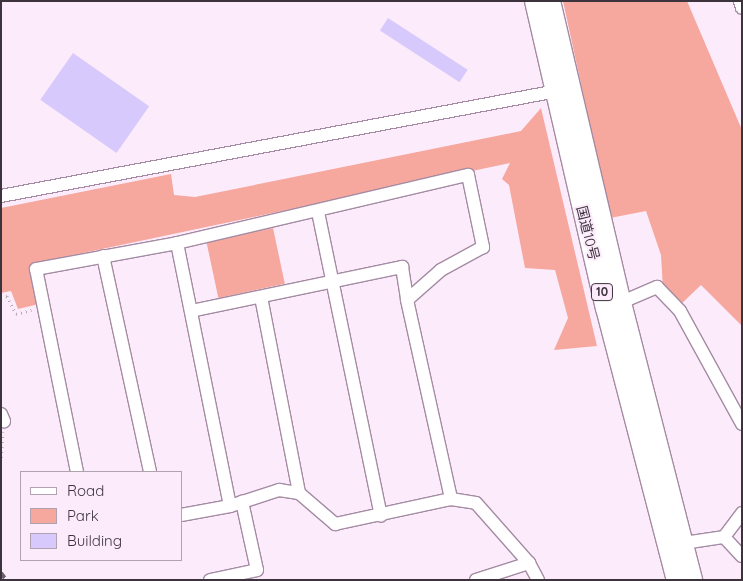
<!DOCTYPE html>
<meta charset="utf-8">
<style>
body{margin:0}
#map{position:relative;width:743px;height:581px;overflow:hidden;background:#fcecfb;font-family:Quicksand,"Noto Sans JP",sans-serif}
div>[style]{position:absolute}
.green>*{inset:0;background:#f6a79e;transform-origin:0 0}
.building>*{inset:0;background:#d8c9fd;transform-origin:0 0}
.path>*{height:2.5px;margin-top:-1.25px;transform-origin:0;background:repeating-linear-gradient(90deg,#b5a7b4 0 1px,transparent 0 5px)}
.roads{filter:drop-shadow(1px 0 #a48ba3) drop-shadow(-1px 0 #a48ba3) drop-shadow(0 1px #a48ba3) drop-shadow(0 -1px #a48ba3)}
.minor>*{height:12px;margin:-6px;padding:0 6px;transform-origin:6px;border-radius:6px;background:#fff}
.trunk>*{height:20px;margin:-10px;padding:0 10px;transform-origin:10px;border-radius:10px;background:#fff}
.rail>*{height:4px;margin-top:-2px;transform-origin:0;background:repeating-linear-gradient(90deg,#6c616c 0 6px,transparent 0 12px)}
span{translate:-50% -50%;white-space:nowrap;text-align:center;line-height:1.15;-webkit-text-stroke:4px #fcecfb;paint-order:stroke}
.shield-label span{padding:1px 4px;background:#fcecfb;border:1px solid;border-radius:4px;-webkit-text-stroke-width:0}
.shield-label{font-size:12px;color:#3d333d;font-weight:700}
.street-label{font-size:14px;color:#3d333d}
.frame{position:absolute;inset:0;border:2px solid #3d333d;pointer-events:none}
.legend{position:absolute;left:20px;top:471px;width:162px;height:90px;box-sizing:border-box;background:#fcecfb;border:1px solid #b0a2af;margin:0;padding:6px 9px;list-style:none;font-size:15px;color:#3d333d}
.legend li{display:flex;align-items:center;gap:10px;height:25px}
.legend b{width:25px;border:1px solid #b0a2af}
</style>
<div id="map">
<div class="green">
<div style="clip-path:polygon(563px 1px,687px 1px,742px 130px,742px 326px,701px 285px,678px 307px,663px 289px,661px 255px,646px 211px,610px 218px)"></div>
<div style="clip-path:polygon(541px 108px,597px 346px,554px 350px,568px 318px,555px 270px,525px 268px,509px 185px,502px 179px,510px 163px,31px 264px,39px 304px,18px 309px,11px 291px,1px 293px,1px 208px,171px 174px,174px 195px,195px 197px,521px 131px)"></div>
<div style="left:273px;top:228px;width:57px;height:68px;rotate:78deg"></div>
</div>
<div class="building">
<div style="left:388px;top:18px;width:95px;height:15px;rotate:33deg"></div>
<div style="left:73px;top:53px;width:93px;height:57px;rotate:35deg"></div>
</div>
<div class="path">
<div style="left:1px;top:297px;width:6px;rotate:-9deg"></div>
<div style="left:7px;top:296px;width:20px;rotate:63deg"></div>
<div style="left:16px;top:314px;width:16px;rotate:-15deg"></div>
<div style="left:1px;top:458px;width:26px;rotate:-86deg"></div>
</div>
<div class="roads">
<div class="minor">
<div style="left:740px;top:1px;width:7px;rotate:74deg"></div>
<div style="left:1px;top:196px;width:571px;rotate:-10.7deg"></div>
<div style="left:318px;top:212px;width:310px;rotate:78.3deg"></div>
<div style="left:177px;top:243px;width:268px;rotate:78.6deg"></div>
<div style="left:103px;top:256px;width:221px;rotate:77.7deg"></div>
<div style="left:261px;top:297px;width:200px;rotate:79deg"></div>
<div style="left:615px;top:305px;width:46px;rotate:-23.2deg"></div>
<div style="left:657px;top:287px;width:33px;rotate:46deg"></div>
<div style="left:680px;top:311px;width:129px;rotate:61.2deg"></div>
<div style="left:191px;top:311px;width:216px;rotate:-11.8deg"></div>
<div style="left:402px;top:267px;width:33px;rotate:81deg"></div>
<div style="left:1px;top:414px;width:8px;rotate:67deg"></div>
<div style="left:77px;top:472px;width:207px;rotate:-101.4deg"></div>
<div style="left:36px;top:269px;width:143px;rotate:-10.4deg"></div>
<div style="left:177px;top:243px;width:299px;rotate:-13.2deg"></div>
<div style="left:468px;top:175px;width:74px;rotate:78.2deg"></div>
<div style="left:483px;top:247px;width:48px;rotate:151.3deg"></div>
<div style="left:441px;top:270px;width:45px;rotate:138.6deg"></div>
<div style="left:407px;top:300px;width:204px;rotate:77.5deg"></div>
<div style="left:181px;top:515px;width:50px;rotate:-10.4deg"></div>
<div style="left:230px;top:506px;width:52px;rotate:-18.1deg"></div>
<div style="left:279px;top:490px;width:20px;rotate:9deg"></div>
<div style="left:299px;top:493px;width:48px;rotate:40.7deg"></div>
<div style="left:335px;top:524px;width:119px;rotate:-12.2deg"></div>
<div style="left:451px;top:499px;width:25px;rotate:9deg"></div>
<div style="left:476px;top:503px;width:80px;rotate:48.5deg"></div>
<div style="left:529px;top:563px;width:19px;rotate:62deg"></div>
<div style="left:724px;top:537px;width:26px;rotate:47deg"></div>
<div style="left:677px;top:544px;width:48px;rotate:-8.5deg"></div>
<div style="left:724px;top:537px;width:30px;rotate:-53deg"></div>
<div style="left:210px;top:580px;width:48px;rotate:-12deg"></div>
<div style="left:257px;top:570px;width:70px;rotate:-102.4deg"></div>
<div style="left:476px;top:580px;width:56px;rotate:-17.8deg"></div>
</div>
<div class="trunk">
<div style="left:535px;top:1px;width:315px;rotate:77deg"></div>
<div style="left:606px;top:308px;width:281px;rotate:75.4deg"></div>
<div style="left:550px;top:1px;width:310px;rotate:76.8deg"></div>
<div style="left:621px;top:303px;width:286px;rotate:75.6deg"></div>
</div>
</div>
<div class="rail">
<div style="left:1px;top:573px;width:9px;rotate:54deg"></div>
</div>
<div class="shield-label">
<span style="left:602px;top:292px">10</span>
</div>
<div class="street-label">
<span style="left:588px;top:233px;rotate:76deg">国道10号</span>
</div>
<div class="frame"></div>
<ul class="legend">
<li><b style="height:6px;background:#fff"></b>Road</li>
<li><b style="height:14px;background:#f6a79e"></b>Park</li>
<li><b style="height:14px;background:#d8c9fd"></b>Building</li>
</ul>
</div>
